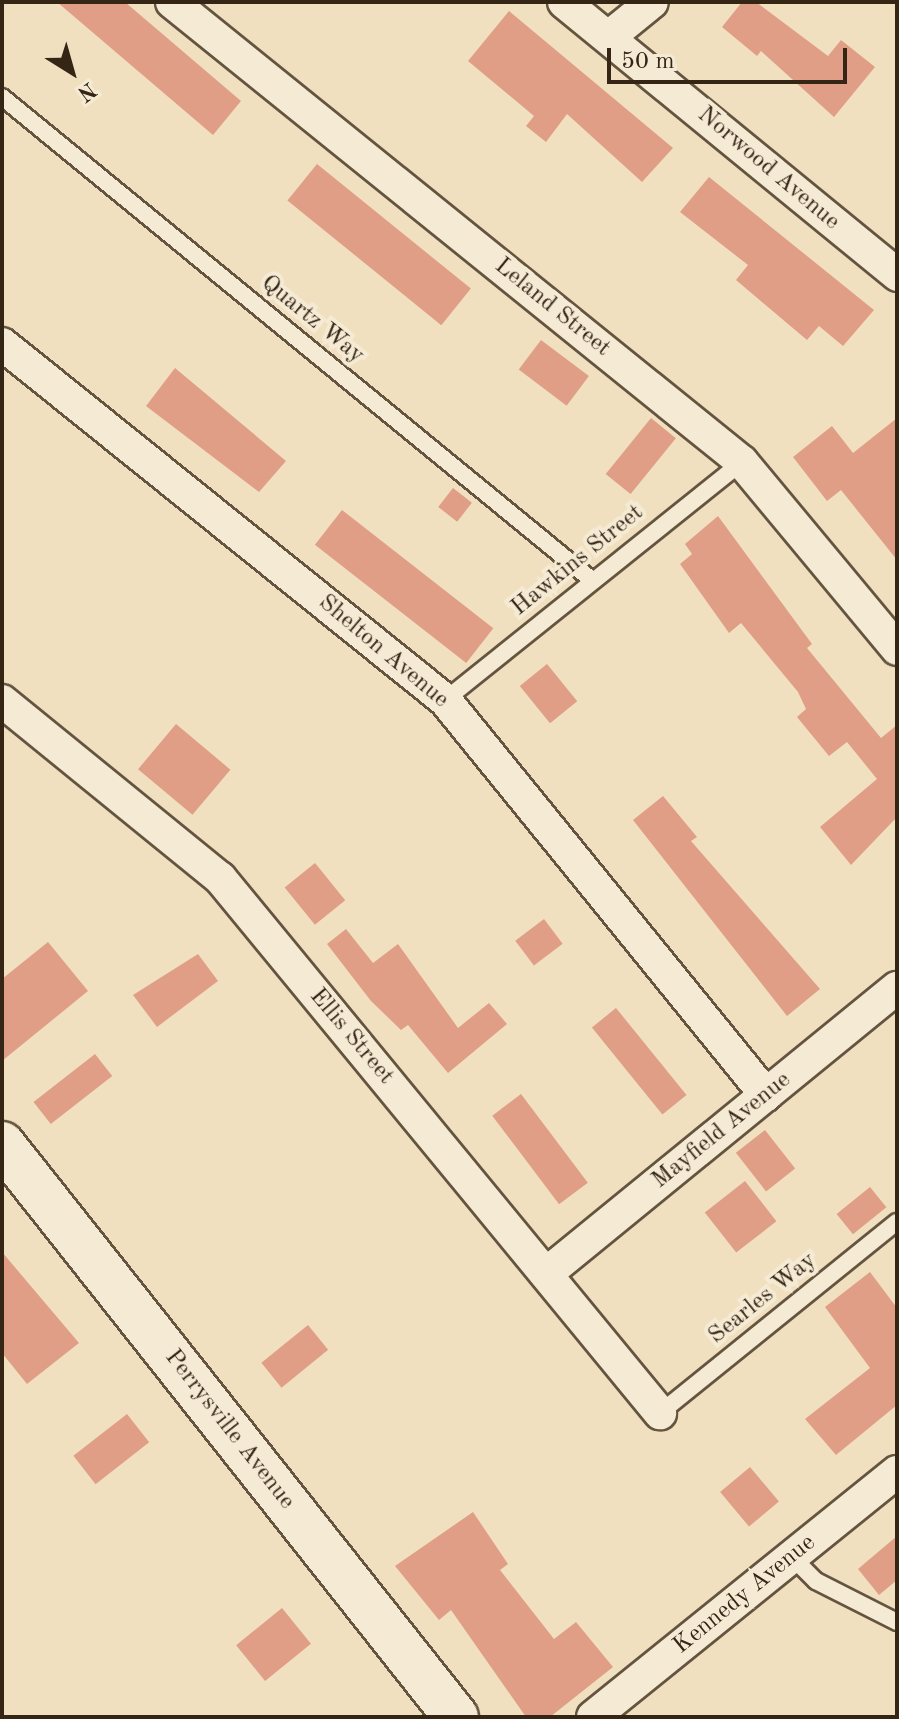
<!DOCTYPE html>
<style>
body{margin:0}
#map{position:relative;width:899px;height:1719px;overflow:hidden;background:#f0e0bf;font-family:"Old Standard TT",serif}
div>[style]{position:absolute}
.building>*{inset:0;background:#e09e86;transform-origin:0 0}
.roads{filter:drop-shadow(2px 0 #645440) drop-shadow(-2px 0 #645440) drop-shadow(0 2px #645440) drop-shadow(0 -2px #645440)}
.service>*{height:16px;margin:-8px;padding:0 8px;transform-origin:8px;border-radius:8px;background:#f5ebd5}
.minor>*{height:32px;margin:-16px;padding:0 16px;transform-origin:16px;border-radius:16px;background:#f5ebd5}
.secondary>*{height:44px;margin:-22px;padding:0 22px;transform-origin:22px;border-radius:22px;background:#f5ebd5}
span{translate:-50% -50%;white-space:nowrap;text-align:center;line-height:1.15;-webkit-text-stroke:8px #f5ebd5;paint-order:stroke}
.street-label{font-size:24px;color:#352515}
.frame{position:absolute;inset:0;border:4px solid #352515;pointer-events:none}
.north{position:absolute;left:32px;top:32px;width:80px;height:80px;-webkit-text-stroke:6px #f5ebd5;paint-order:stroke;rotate:143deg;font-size:22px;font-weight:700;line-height:32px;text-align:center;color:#352515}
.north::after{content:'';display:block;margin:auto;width:28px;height:36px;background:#352515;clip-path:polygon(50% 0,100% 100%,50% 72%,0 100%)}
.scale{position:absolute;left:607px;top:48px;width:240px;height:36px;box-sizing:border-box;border:4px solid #352515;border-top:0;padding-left:10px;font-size:24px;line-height:28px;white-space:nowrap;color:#352515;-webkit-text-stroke:6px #f5ebd5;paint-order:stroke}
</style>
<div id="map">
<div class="building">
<div style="clip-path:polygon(57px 2px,125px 2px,241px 101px,213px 135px)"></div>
<div style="clip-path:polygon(742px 2px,756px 2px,828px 56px,841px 40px,875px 67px,834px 117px,761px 51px,757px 56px,722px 27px)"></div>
<div style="clip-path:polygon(509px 11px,673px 148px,642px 182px,567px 114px,546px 142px,526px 126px,534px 116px,468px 61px)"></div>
<div style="left:317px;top:164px;width:198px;height:47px;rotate:39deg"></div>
<div style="clip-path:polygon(709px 177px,874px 310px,843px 346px,819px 326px,807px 340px,736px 280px,748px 265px,680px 212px)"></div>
<div style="left:541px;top:340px;width:60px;height:37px;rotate:37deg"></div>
<div style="clip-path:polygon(175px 368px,286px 461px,259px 492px,146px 406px)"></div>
<div style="left:651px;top:418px;width:32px;height:72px;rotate:39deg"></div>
<div style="clip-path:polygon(897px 418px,897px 560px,841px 490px,827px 501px,793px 457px,832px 426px,853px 453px)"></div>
<div style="left:453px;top:488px;width:24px;height:24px;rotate:38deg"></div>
<div style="left:342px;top:510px;width:192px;height:44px;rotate:38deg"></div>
<div style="clip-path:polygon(718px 516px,812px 644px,807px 648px,881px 738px,897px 725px,897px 817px,851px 865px,820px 827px,877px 779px,847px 742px,829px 756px,797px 717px,806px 709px,798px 692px,741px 623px,729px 633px,680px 564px,692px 554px,685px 544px)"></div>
<div style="left:547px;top:664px;width:48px;height:35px;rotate:51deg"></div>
<div style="left:176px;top:724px;width:71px;height:59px;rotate:40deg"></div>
<div style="clip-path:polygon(663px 796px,697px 837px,691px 841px,820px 989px,787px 1016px,633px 820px)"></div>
<div style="left:315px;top:863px;width:48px;height:39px;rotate:51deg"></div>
<div style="left:544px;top:919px;width:31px;height:36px;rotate:53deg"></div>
<div style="clip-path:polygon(346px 929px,373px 963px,398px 944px,458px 1028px,489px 1003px,507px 1024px,448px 1073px,408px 1025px,401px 1030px,371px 1001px,327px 944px)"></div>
<div style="clip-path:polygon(48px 942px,88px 991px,2px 1061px,2px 979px)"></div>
<div style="clip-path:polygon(198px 954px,218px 981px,157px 1027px,133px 995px)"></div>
<div style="left:616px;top:1008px;width:112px;height:31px;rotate:51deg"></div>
<div style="left:95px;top:1054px;width:28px;height:78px;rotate:52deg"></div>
<div style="left:521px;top:1094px;width:111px;height:36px;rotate:53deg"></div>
<div style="left:765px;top:1130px;width:49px;height:37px;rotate:52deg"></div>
<div style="left:745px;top:1181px;width:51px;height:51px;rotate:52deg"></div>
<div style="left:870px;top:1187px;width:26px;height:43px;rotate:51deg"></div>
<div style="clip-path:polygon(2px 1252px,79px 1343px,27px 1384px,2px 1353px)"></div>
<div style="clip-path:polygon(870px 1272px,897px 1308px,897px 1405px,836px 1455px,805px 1419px,870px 1368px,825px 1307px)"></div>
<div style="left:308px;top:1325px;width:32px;height:60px;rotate:51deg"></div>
<div style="left:127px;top:1414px;width:36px;height:68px;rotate:52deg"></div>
<div style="left:750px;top:1467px;width:45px;height:39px;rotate:50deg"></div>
<div style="clip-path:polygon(473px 1512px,508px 1564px,500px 1570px,554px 1639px,576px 1622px,613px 1667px,550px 1717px,526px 1717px,451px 1610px,439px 1620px,395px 1566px)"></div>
<div style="clip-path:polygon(897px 1536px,897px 1580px,879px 1595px,858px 1569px)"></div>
<div style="left:282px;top:1608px;width:46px;height:59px;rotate:51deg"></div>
</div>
<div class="roads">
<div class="service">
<div style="left:2px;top:97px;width:762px;rotate:39.31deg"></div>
<div style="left:445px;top:700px;width:381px;rotate:-38.7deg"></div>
<div style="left:660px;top:1413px;width:304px;rotate:-38.9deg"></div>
<div style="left:792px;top:1557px;width:34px;rotate:45deg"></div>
<div style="left:816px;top:1581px;width:91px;rotate:26.8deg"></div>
</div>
<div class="minor">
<div style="left:172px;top:2px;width:732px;rotate:38.9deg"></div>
<div style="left:742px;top:462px;width:243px;rotate:50.3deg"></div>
<div style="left:564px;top:2px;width:431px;rotate:39.3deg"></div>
<div style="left:609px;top:37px;width:55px;rotate:-39.1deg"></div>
<div style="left:2px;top:344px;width:568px;rotate:38.79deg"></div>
<div style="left:445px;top:700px;width:509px;rotate:50.9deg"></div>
<div style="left:2px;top:701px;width:281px;rotate:39.1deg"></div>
<div style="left:220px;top:878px;width:693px;rotate:50.57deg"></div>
<div style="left:546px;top:1274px;width:453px;rotate:-39.2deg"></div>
<div style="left:593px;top:1717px;width:390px;rotate:-38.9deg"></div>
</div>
<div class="secondary">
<div style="left:2px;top:1144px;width:731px;rotate:51.61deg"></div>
</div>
</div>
<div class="street-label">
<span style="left:768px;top:169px;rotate:40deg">Norwood Avenue</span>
<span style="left:552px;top:308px;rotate:39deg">Leland Street</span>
<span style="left:312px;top:320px;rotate:39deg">Quartz Way</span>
<span style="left:578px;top:561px;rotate:-39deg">Hawkins Street</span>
<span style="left:383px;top:652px;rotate:40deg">Shelton Avenue</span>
<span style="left:351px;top:1037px;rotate:50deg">Ellis Street</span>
<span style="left:722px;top:1131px;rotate:-39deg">Mayfield Avenue</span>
<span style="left:763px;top:1299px;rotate:-39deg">Searles Way</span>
<span style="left:229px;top:1430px;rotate:52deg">Perrysville Avenue</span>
<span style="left:745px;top:1595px;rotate:-39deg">Kennedy Avenue</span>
</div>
<div class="frame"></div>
<div class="north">N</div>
<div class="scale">50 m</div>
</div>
